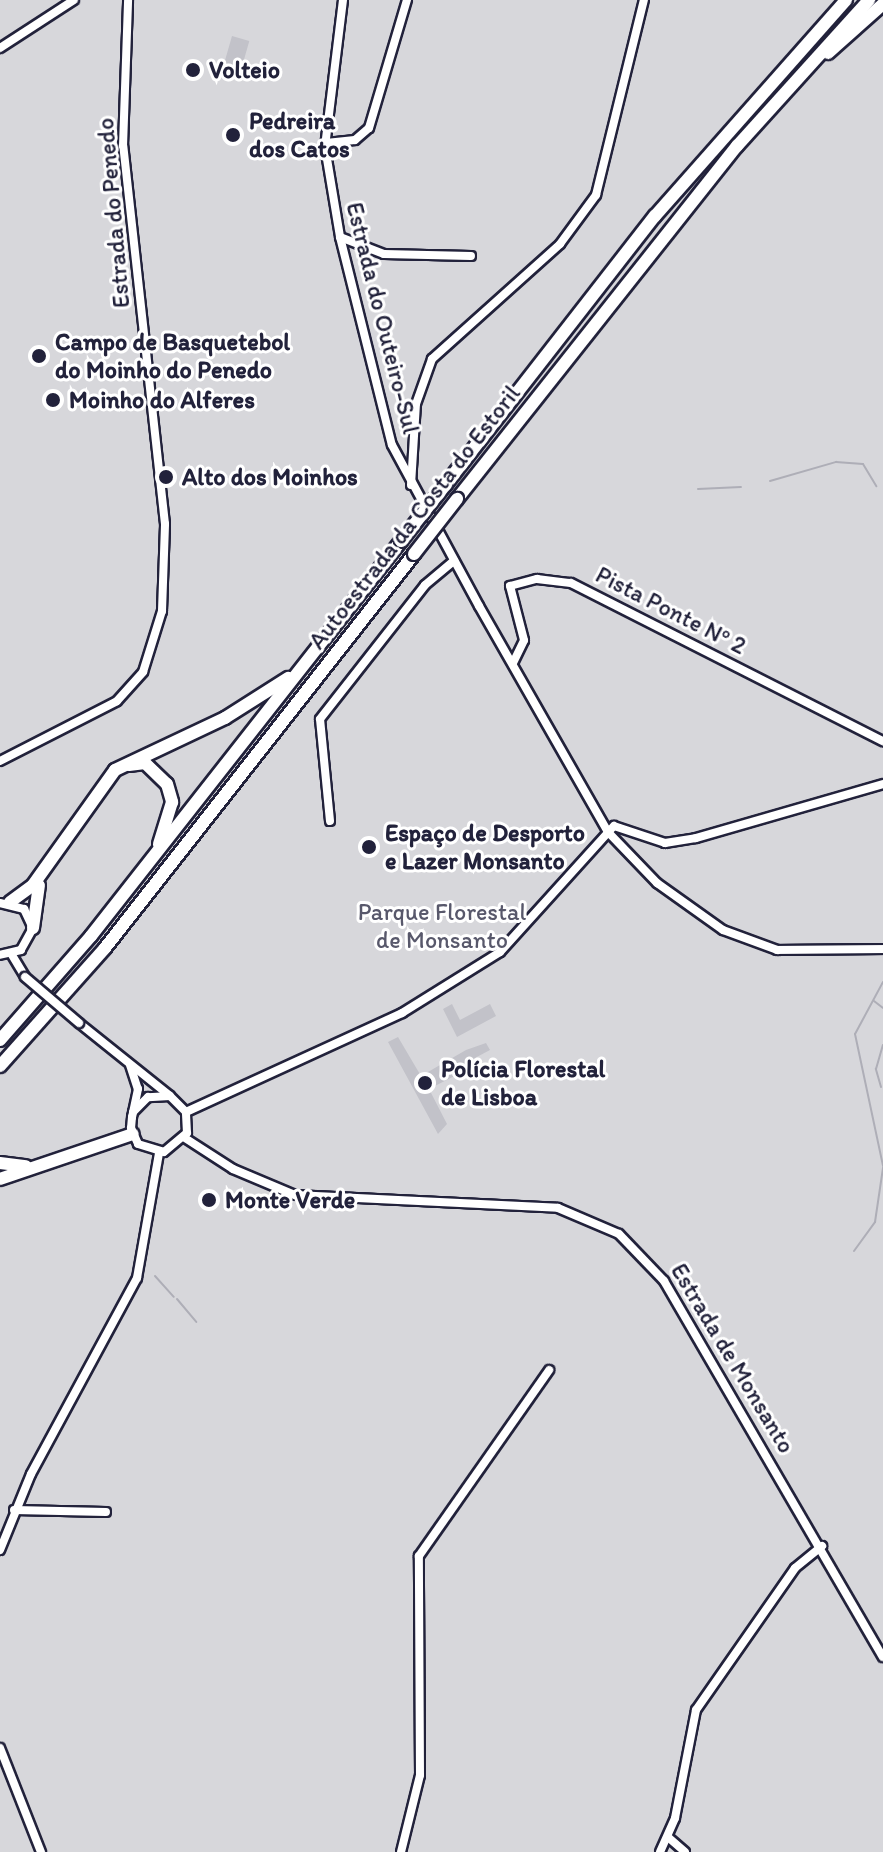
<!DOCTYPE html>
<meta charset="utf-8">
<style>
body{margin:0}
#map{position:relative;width:883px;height:1852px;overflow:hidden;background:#f6f6f7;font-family:Itim,sans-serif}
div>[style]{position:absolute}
.green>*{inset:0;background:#d7d7db;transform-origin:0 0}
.stream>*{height:2px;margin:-1px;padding:0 1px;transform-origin:1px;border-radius:1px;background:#aeaeb7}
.building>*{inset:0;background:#c2c2c9;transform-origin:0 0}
.roads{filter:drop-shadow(2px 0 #22223b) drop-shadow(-2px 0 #22223b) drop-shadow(0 2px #22223b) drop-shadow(0 -2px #22223b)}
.minor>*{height:8px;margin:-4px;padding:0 4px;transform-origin:4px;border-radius:4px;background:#fff}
.highway>*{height:12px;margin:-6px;padding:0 6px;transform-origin:6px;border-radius:6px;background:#fff}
.bridges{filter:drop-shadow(2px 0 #22223b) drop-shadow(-2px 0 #22223b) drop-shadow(0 2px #22223b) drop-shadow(0 -2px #22223b)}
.minor-bridge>*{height:8px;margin:-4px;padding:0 4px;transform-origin:4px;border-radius:4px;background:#fff}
.highway-bridge>*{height:12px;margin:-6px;padding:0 6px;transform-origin:6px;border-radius:6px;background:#fff}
.dots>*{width:22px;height:22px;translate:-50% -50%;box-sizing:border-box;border:4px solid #fff;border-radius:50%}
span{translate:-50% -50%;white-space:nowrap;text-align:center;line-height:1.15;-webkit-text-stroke:6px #fff;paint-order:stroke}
.poi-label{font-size:24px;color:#22223b;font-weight:700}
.left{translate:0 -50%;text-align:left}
.street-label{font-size:24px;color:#22223b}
.park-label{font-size:24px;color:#58586b}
</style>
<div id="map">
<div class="green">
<div style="left:0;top:0;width:883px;height:1852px"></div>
</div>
<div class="stream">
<div style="left:770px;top:481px;width:69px;rotate:-16.1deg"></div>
<div style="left:836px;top:462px;width:27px;rotate:4deg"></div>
<div style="left:863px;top:464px;width:26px;rotate:59deg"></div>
<div style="left:698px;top:489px;width:43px;rotate:-2.7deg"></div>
<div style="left:883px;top:982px;width:59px;rotate:118.3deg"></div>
<div style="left:855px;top:1034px;width:135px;rotate:78deg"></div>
<div style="left:874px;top:1001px;width:11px;rotate:38deg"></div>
<div style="left:881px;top:1087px;width:19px;rotate:-106deg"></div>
<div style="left:876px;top:1069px;width:25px;rotate:-74deg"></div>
<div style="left:854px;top:1251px;width:36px;rotate:-54deg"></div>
<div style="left:875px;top:1222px;width:55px;rotate:-81.6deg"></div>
<div style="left:155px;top:1276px;width:28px;rotate:48deg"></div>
<div style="left:177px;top:1299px;width:30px;rotate:50deg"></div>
</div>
<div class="building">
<div style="left:232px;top:36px;width:18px;height:34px;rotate:16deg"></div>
<div style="clip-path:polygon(452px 1004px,460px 1020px,490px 1004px,496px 1016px,457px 1037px,443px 1009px)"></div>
<div style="clip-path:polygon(398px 1037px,421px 1076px,466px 1050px,486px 1043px,490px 1050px,473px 1059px,476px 1065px,429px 1089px,447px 1124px,438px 1134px,388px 1042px)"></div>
</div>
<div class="roads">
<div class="minor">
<div style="left:343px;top:0;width:148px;rotate:97deg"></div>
<div style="left:325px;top:147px;width:91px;rotate:80.5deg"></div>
<div style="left:340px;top:237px;width:214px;rotate:76deg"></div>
<div style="left:392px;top:445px;width:183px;rotate:61.6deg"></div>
<div style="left:479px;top:606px;width:260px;rotate:60.3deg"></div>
<div style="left:608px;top:832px;width:71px;rotate:46.1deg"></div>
<div style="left:657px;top:883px;width:81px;rotate:35.5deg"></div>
<div style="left:723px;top:930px;width:58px;rotate:20.3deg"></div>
<div style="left:777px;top:950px;width:106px;rotate:-0.5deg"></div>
<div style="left:0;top:48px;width:88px;rotate:-33deg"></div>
<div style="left:326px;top:143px;width:29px;rotate:-6deg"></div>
<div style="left:355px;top:140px;width:18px;rotate:-41deg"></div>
<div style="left:369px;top:128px;width:134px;rotate:-73.5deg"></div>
<div style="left:340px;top:237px;width:47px;rotate:21.1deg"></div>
<div style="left:384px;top:254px;width:87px;rotate:1.3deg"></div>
<div style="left:411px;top:485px;width:81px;rotate:-86.5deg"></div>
<div style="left:416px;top:404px;width:48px;rotate:-70.4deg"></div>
<div style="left:432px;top:359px;width:172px;rotate:-41.9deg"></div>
<div style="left:560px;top:244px;width:61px;rotate:-53.7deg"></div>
<div style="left:596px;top:195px;width:201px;rotate:-76.2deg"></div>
<div style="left:513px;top:663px;width:25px;rotate:-64deg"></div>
<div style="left:524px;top:640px;width:56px;rotate:-104.5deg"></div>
<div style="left:510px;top:586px;width:28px;rotate:-15deg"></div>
<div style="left:537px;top:579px;width:34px;rotate:7deg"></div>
<div style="left:571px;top:583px;width:350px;rotate:26.9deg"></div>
<div style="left:0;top:761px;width:131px;rotate:-27.1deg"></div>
<div style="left:117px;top:701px;width:39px;rotate:-48deg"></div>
<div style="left:143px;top:672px;width:64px;rotate:-72.7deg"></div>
<div style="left:162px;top:611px;width:87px;rotate:-88deg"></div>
<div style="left:165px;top:524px;width:380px;rotate:-96.3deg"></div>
<div style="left:123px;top:146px;width:146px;rotate:-88deg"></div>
<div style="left:330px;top:821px;width:102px;rotate:-95.6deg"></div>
<div style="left:320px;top:719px;width:170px;rotate:-51.9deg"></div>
<div style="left:425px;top:585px;width:38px;rotate:-40deg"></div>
<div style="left:0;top:903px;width:25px;rotate:14deg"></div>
<div style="left:24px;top:909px;width:21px;rotate:65deg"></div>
<div style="left:33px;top:928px;width:25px;rotate:119deg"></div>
<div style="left:21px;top:950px;width:22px;rotate:167deg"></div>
<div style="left:12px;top:955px;width:26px;rotate:59deg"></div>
<div style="left:79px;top:1023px;width:115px;rotate:38.7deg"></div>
<div style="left:130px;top:1065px;width:25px;rotate:72deg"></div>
<div style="left:138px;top:1089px;width:29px;rotate:102deg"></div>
<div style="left:132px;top:1117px;width:11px;rotate:95deg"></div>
<div style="left:131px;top:1128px;width:17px;rotate:66deg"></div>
<div style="left:138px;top:1144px;width:27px;rotate:17deg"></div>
<div style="left:164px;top:1152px;width:30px;rotate:-40deg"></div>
<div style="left:187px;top:1133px;width:21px;rotate:-93deg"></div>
<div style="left:186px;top:1112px;width:23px;rotate:-135deg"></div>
<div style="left:170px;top:1096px;width:22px;rotate:177deg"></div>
<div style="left:148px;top:1097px;width:21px;rotate:135deg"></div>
<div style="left:186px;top:1112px;width:238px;rotate:-24.6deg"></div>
<div style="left:402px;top:1013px;width:115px;rotate:-31.9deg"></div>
<div style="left:500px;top:952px;width:170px;rotate:-47.9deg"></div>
<div style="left:614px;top:826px;width:54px;rotate:18.4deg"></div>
<div style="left:665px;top:843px;width:31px;rotate:-9deg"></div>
<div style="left:696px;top:838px;width:195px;rotate:-16.1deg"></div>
<div style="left:185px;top:1138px;width:57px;rotate:32.9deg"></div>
<div style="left:233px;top:1169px;width:67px;rotate:22.8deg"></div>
<div style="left:295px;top:1195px;width:263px;rotate:2.8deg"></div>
<div style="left:558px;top:1208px;width:66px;rotate:23.1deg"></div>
<div style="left:619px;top:1234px;width:65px;rotate:46.2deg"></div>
<div style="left:664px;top:1281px;width:435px;rotate:59.8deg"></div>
<div style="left:14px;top:1510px;width:92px;rotate:1.2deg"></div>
<div style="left:0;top:1550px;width:82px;rotate:-67.8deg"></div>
<div style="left:31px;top:1474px;width:223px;rotate:-61.6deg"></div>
<div style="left:137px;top:1278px;width:127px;rotate:-80deg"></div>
<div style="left:0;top:1748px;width:112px;rotate:68.5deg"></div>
<div style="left:669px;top:1838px;width:21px;rotate:41deg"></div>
<div style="left:401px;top:1852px;width:79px;rotate:-76.1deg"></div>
<div style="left:420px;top:1775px;width:219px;rotate:-90.3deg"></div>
<div style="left:419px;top:1556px;width:227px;rotate:-55deg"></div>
<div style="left:660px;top:1852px;width:37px;rotate:-66deg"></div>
<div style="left:675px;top:1818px;width:110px;rotate:-79deg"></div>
<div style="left:696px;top:1710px;width:173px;rotate:-55.1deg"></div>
<div style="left:795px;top:1568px;width:35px;rotate:-39deg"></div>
</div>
<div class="highway">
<div style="left:828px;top:53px;width:74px;rotate:-41.7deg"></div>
<div style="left:446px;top:484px;width:340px;rotate:-52.1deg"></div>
<div style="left:655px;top:216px;width:288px;rotate:-48.5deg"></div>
<div style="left:457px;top:499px;width:451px;rotate:-51.6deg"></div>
<div style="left:737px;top:146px;width:197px;rotate:-47.9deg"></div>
<div style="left:129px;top:765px;width:16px;rotate:-7deg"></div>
<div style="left:145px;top:763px;width:30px;rotate:44deg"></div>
<div style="left:167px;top:784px;width:19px;rotate:74deg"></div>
<div style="left:172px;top:802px;width:44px;rotate:107.2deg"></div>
<div style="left:10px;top:902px;width:29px;rotate:-36deg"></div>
<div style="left:33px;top:885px;width:141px;rotate:-54.5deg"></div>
<div style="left:115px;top:770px;width:122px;rotate:-25.3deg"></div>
<div style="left:225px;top:718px;width:75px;rotate:-32.4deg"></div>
<div style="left:33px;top:928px;width:43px;rotate:-82.1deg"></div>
<div style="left:0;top:1040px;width:138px;rotate:-48.8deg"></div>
<div style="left:91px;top:936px;width:502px;rotate:-51.87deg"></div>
<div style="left:0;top:1066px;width:158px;rotate:-48.3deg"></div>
<div style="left:105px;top:948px;width:501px;rotate:-51.89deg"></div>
<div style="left:0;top:1163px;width:26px;rotate:7deg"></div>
<div style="left:0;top:1179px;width:140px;rotate:-18.7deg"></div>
</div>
</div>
<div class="bridges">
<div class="minor-bridge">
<div style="left:25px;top:977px;width:71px;rotate:40.4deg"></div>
</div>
<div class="highway-bridge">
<div style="left:401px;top:541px;width:73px;rotate:-51.7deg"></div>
<div style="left:414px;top:554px;width:70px;rotate:-52deg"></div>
</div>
</div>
<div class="dots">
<div style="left:193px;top:70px;background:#22223b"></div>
<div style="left:233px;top:135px;background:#22223b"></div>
<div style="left:39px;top:356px;background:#22223b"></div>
<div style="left:53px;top:400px;background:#22223b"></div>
<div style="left:166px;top:477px;background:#22223b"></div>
<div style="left:369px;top:847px;background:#22223b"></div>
<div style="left:425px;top:1083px;background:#22223b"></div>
<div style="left:209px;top:1200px;background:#22223b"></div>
</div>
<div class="poi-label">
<span class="left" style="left:209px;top:70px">Volteio</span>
<span class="left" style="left:249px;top:135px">Pedreira<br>dos Catos</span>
<span class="left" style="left:55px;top:356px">Campo de Basquetebol<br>do Moinho do Penedo</span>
<span class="left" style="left:69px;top:400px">Moinho do Alferes</span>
<span class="left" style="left:182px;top:477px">Alto dos Moinhos</span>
<span class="left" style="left:385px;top:847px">Espaço de Desporto<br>e Lazer Monsanto</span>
<span class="left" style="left:441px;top:1083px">Polícia Florestal<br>de Lisboa</span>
<span class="left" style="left:225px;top:1200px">Monte Verde</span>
</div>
<div class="street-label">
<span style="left:113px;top:213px;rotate:-95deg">Estrada do Penedo</span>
<span style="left:383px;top:318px;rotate:76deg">Estrada do Outeiro-Sul</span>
<span style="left:414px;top:517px;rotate:-52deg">Autoestrada da Costa do Estoril</span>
<span style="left:671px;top:610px;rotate:27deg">Pista Ponte Nº 2</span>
<span style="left:733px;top:1358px;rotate:59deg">Estrada de Monsanto</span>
</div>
<div class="park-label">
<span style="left:442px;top:926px">Parque Florestal<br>de Monsanto</span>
</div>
</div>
